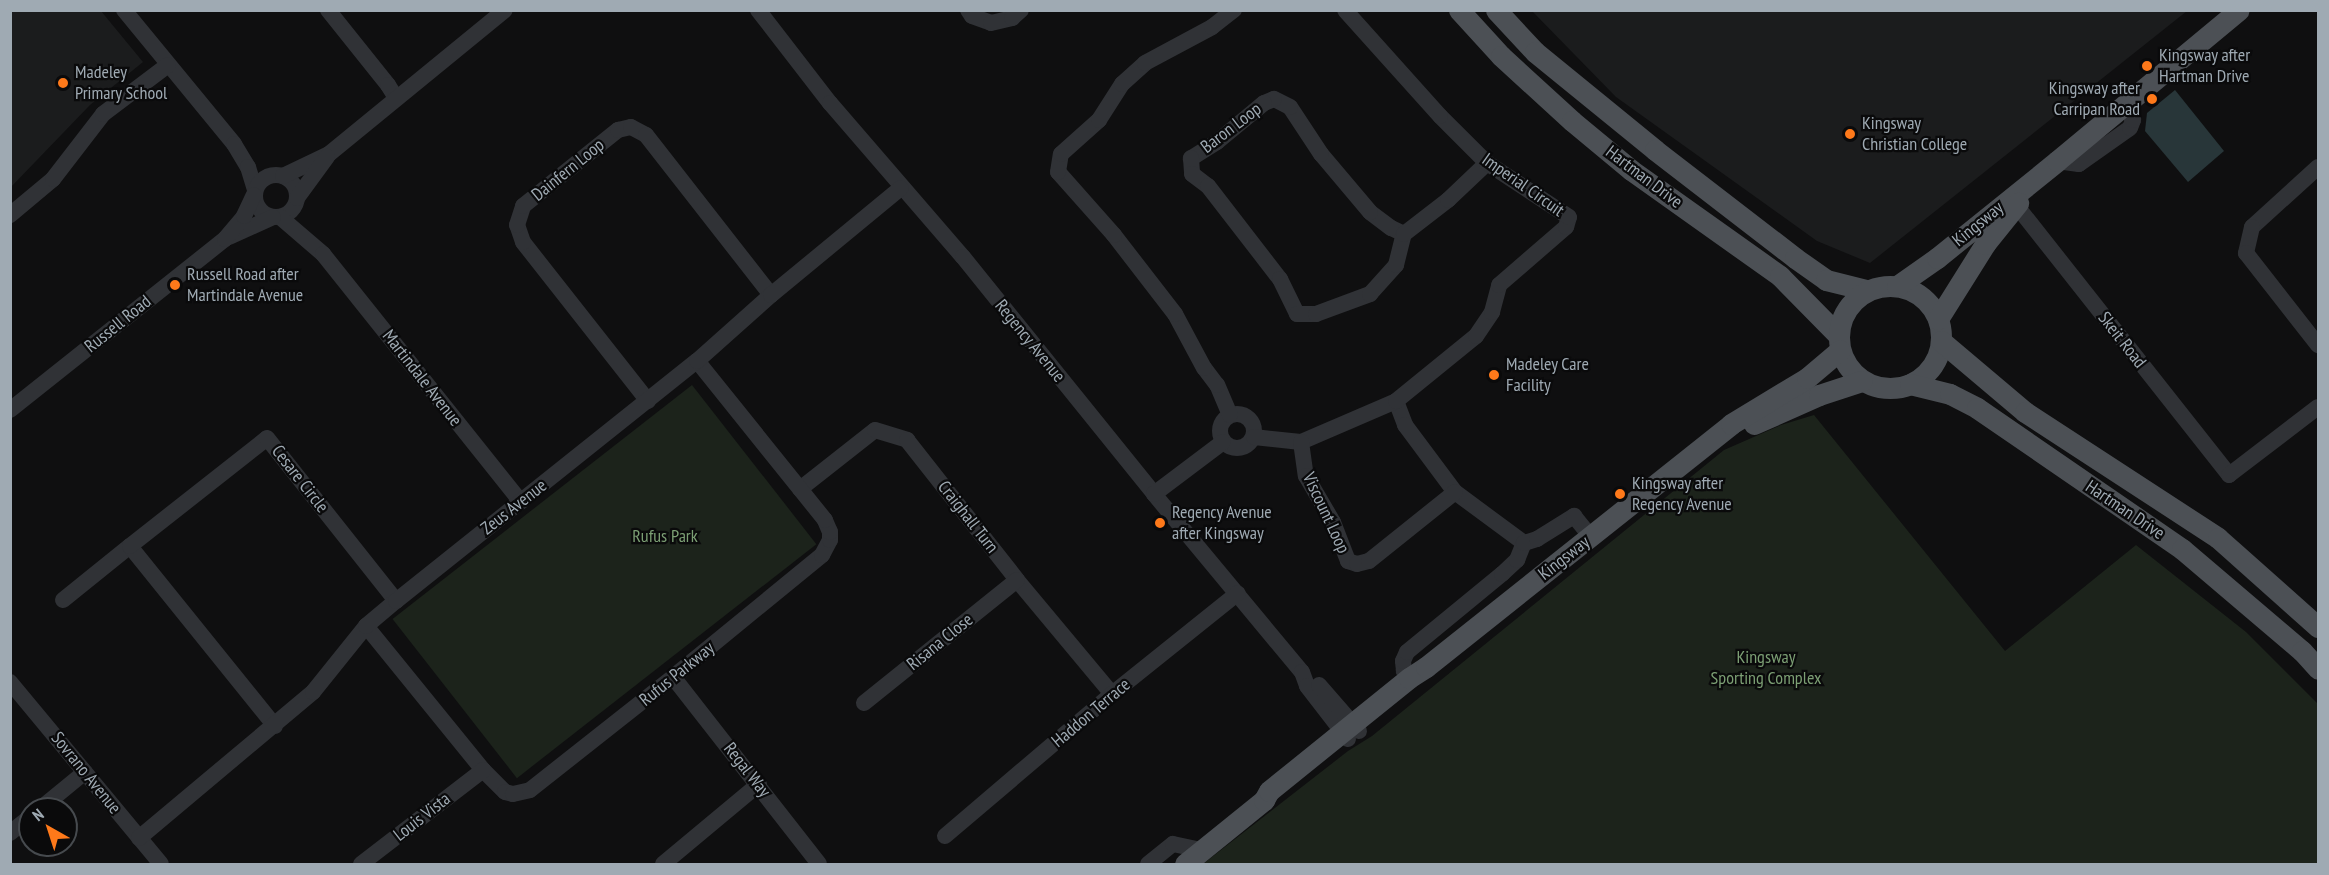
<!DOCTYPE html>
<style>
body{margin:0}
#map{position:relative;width:2329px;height:875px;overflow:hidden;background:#0f0f10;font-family:"PT Sans Narrow",sans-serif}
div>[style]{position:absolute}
.built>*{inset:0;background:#1b1c1d}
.green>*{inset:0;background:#1c231b;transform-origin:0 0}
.water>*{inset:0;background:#283639}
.minor>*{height:16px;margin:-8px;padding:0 8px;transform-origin:8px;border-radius:8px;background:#303236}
.minor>.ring{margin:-8px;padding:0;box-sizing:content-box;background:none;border:16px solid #303236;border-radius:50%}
.major>*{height:21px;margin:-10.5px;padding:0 10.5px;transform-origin:10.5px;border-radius:10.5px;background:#4c5055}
.major>.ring{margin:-10.5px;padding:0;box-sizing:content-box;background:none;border:21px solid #4c5055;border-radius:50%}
.dots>*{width:16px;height:16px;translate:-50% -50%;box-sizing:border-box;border:3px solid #0a0a0b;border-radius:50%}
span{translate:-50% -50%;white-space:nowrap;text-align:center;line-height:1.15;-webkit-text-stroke:4.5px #0a0a0b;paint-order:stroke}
.poi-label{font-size:18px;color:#9faab3}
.left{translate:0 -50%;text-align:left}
.right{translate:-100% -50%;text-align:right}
.street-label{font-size:18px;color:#9faab3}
.park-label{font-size:18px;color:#7c9f74}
.frame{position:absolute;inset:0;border:12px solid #9faab3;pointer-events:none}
.north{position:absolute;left:18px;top:797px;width:60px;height:60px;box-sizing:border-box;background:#0a0a0b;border:2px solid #464a4e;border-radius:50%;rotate:321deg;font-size:16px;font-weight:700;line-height:24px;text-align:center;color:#9faab3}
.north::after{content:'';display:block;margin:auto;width:21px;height:27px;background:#fe791a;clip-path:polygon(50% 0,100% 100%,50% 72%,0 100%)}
</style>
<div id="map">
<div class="built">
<div style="clip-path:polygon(11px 10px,101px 11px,143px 62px,90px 105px,11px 187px)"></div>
<div style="clip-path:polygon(1532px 11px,2187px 11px,1870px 263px,1817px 241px,1616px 97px)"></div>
</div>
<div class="green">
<div style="left:692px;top:385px;width:202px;height:380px;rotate:52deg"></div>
<div style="clip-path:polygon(1814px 415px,2005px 651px,2136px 545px,2246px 632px,2318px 704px,2318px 864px,1203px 864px,1348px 751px,1372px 736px,1724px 450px,1781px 425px)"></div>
</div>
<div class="water">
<div style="clip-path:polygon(2175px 90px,2224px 151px,2188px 182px,2145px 131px,2147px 113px)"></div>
</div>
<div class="minor">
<div style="left:124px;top:10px;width:173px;rotate:50.6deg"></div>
<div style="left:234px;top:144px;width:27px;rotate:59deg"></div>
<div style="left:248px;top:167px;width:24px;rotate:73deg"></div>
<div style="left:328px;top:10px;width:96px;rotate:51.3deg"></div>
<div style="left:388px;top:85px;width:15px;rotate:58deg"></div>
<div style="left:758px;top:10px;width:118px;rotate:52.3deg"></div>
<div style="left:830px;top:103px;width:203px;rotate:49.2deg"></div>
<div style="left:963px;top:257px;width:304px;rotate:51.1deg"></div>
<div style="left:1154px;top:494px;width:231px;rotate:50.3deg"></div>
<div style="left:1302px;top:672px;width:15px;rotate:70deg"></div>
<div style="left:1307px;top:686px;width:67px;rotate:52.3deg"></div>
<div style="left:968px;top:10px;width:7px;rotate:56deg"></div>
<div style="left:972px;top:16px;width:20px;rotate:20deg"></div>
<div style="left:991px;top:23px;width:22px;rotate:-13deg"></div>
<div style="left:1012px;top:18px;width:12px;rotate:-42deg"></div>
<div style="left:2057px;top:161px;width:22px;rotate:8deg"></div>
<div style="left:2079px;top:164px;width:62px;rotate:-35.2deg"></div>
<div style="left:2130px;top:128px;width:9px;rotate:-69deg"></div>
<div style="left:2133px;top:120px;width:17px;rotate:-118deg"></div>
<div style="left:2318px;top:167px;width:89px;rotate:137.7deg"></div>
<div style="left:2252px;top:227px;width:27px;rotate:103deg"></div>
<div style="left:2246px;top:253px;width:117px;rotate:52deg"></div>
<div class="ring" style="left:255px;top:175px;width:26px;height:26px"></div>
<div style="left:283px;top:176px;width:51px;rotate:-25.6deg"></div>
<div style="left:329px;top:154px;width:227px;rotate:-39.3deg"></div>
<div style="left:297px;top:198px;width:51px;rotate:-53.8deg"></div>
<div style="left:2016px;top:205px;width:344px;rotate:51.7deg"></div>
<div style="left:2229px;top:475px;width:112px;rotate:-37.4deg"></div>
<div style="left:10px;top:215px;width:56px;rotate:-39.9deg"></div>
<div style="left:53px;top:179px;width:82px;rotate:-52.4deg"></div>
<div style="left:103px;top:114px;width:81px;rotate:-37deg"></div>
<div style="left:280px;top:217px;width:57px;rotate:40.7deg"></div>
<div style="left:323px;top:254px;width:317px;rotate:51.4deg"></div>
<div style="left:1404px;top:234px;width:14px;rotate:-155deg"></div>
<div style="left:1391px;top:228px;width:26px;rotate:-143deg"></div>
<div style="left:1370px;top:212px;width:76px;rotate:-130.2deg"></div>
<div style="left:1321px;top:154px;width:56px;rotate:-123.4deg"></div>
<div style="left:1290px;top:107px;width:18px;rotate:-153deg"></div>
<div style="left:1274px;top:99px;width:11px;rotate:158deg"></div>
<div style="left:1264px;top:103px;width:61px;rotate:140.3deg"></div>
<div style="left:1217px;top:142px;width:31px;rotate:148deg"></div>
<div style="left:1191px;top:158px;width:16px;rotate:86deg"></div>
<div style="left:1192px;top:174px;width:20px;rotate:37deg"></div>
<div style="left:1208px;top:186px;width:118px;rotate:52.3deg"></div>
<div style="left:1280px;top:279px;width:39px;rotate:64deg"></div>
<div style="left:1297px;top:314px;width:19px"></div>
<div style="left:1316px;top:314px;width:58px;rotate:-20.3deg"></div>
<div style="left:1370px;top:294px;width:39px;rotate:-48deg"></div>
<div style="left:1396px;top:265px;width:32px;rotate:-76deg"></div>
<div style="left:1404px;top:234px;width:56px;rotate:-37.7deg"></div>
<div style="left:1448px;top:200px;width:54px;rotate:-43.5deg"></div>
<div style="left:229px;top:237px;width:48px;rotate:-24.4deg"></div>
<div style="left:648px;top:401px;width:202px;rotate:-128.2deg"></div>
<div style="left:523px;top:242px;width:18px;rotate:-109deg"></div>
<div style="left:517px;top:225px;width:20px;rotate:-72deg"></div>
<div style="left:523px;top:206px;width:122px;rotate:-38.7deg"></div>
<div style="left:618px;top:130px;width:13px;rotate:-13deg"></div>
<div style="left:631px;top:127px;width:17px;rotate:28deg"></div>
<div style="left:646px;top:135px;width:203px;rotate:52deg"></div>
<div style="left:1396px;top:401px;width:26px;rotate:69deg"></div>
<div style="left:1405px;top:425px;width:84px;rotate:53.3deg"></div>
<div style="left:1455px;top:492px;width:86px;rotate:36.5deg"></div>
<div style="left:10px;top:410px;width:275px;rotate:-38.5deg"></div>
<div style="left:225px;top:239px;width:30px;rotate:-50deg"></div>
<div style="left:244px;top:216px;width:23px;rotate:-65deg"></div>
<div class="ring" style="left:1220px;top:414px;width:18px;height:18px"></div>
<div style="left:1230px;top:415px;width:33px;rotate:-113deg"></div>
<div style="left:1217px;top:385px;width:21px;rotate:-127deg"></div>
<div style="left:1204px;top:368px;width:61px;rotate:-118.2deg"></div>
<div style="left:1175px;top:314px;width:100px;rotate:-127.7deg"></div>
<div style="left:1114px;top:235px;width:84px;rotate:-131.6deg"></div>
<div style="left:1058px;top:172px;width:18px;rotate:-81deg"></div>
<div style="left:1061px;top:154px;width:51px;rotate:-41.8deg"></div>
<div style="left:1099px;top:120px;width:43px;rotate:-57.4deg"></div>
<div style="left:1122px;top:84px;width:31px;rotate:-42deg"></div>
<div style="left:1145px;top:63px;width:76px;rotate:-28.2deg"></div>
<div style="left:1212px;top:27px;width:28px;rotate:-38deg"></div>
<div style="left:1254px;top:437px;width:47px;rotate:6.1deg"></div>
<div style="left:1301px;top:442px;width:103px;rotate:-23.3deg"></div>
<div style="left:1396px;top:401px;width:103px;rotate:-39.1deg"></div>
<div style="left:1476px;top:336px;width:29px;rotate:-56deg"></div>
<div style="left:1492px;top:312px;width:28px;rotate:-75deg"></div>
<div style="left:1499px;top:285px;width:89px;rotate:-40.9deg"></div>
<div style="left:1566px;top:227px;width:10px;rotate:-73deg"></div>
<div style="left:1569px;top:217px;width:98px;rotate:-146.6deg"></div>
<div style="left:1487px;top:163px;width:66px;rotate:-135deg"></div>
<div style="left:1440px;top:116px;width:142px;rotate:-131.9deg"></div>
<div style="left:1301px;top:442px;width:34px;rotate:82deg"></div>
<div style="left:1306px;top:476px;width:53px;rotate:59.6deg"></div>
<div style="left:1333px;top:522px;width:42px;rotate:69deg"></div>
<div style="left:1348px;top:561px;width:9px;rotate:18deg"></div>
<div style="left:1357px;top:564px;width:12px;rotate:-14deg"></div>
<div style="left:1369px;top:561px;width:110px;rotate:-38.7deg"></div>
<div style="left:800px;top:489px;width:95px;rotate:-38.2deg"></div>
<div style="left:875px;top:430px;width:34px;rotate:17deg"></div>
<div style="left:907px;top:440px;width:178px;rotate:51.8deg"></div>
<div style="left:1017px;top:580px;width:148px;rotate:50.2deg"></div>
<div style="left:1154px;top:494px;width:86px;rotate:-37deg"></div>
<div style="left:63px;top:600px;width:86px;rotate:-38.9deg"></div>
<div style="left:366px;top:626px;width:186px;rotate:50.9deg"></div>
<div style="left:483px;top:770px;width:31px;rotate:45deg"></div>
<div style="left:505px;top:792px;width:8px;rotate:14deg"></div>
<div style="left:513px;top:794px;width:17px;rotate:-13deg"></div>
<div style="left:530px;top:790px;width:182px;rotate:-38.3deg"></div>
<div style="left:673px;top:677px;width:193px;rotate:-39.3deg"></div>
<div style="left:822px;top:555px;width:17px;rotate:-62deg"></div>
<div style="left:830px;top:540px;width:8px;rotate:-90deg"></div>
<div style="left:830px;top:532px;width:13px;rotate:-113deg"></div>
<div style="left:825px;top:520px;width:204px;rotate:-128.8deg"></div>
<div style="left:673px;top:677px;width:237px;rotate:52deg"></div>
<div style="left:1409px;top:678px;width:9px;rotate:-126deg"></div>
<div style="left:1404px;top:671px;width:10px;rotate:-96deg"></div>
<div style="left:1403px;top:661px;width:10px;rotate:-66deg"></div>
<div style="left:1407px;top:652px;width:123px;rotate:-39.4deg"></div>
<div style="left:1502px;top:574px;width:21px;rotate:-43deg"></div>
<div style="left:1517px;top:560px;width:18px;rotate:-68deg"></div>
<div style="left:1524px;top:543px;width:14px;rotate:-17deg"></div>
<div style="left:1537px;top:539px;width:44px;rotate:-31.9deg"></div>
<div style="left:1574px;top:516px;width:27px;rotate:51deg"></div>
<div style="left:10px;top:682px;width:236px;rotate:50.3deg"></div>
<div style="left:1319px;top:685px;width:61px;rotate:49deg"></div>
<div style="left:864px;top:703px;width:196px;rotate:-38.8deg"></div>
<div style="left:275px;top:726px;width:231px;rotate:-128.9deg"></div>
<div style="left:130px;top:546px;width:174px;rotate:-38.2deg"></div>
<div style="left:267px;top:438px;width:208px;rotate:51.6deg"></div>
<div style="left:40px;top:809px;width:58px;rotate:-39.4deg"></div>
<div style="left:10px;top:833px;width:26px;rotate:-39deg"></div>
<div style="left:945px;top:836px;width:219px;rotate:-40.4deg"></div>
<div style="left:1112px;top:694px;width:161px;rotate:-38.7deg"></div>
<div style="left:139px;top:838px;width:227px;rotate:-40deg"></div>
<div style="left:313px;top:692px;width:85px;rotate:-51.2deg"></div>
<div style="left:366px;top:626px;width:39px;rotate:-40deg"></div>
<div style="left:396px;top:601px;width:385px;rotate:-38.6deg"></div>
<div style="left:697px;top:361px;width:99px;rotate:-41.7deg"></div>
<div style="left:771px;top:295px;width:168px;rotate:-39.5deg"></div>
<div style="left:361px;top:864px;width:154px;rotate:-37.6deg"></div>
<div style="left:663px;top:864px;width:125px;rotate:-39.8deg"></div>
<div style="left:1148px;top:864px;width:32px;rotate:-39deg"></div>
<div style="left:1173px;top:844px;width:30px;rotate:12deg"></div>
</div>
<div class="major">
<div style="left:1459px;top:10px;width:62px;rotate:47.6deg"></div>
<div style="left:1501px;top:56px;width:96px;rotate:42.5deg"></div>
<div style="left:1572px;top:121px;width:77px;rotate:39.7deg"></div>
<div style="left:1631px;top:170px;width:183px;rotate:35.4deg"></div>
<div style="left:1780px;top:276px;width:83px;rotate:45.5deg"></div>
<div style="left:1496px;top:10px;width:57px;rotate:47.1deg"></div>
<div style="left:1535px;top:52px;width:155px;rotate:39.2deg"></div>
<div style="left:1655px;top:150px;width:177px;rotate:37.6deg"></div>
<div style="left:1795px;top:258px;width:38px;rotate:35deg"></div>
<div style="left:1826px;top:280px;width:41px;rotate:14deg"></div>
<div class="ring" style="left:1839px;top:286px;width:81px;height:81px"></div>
<div style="left:1897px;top:286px;width:49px;rotate:-35deg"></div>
<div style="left:1937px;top:258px;width:154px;rotate:-38.9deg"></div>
<div style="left:2057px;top:161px;width:236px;rotate:-39.7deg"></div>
<div style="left:1938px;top:319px;width:89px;rotate:-57.9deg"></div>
<div style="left:1985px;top:244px;width:53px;rotate:-51.2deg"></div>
<div style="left:1941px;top:341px;width:110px;rotate:40.2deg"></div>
<div style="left:2025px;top:412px;width:230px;rotate:33.1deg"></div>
<div style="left:2218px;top:538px;width:134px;rotate:41.7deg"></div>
<div style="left:1910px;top:384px;width:41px;rotate:14deg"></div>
<div style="left:1950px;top:394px;width:30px;rotate:27deg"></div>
<div style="left:1977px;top:408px;width:249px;rotate:34.5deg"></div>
<div style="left:2182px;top:549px;width:157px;rotate:40.4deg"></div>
<div style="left:2302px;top:651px;width:24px;rotate:48deg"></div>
<div style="left:1754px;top:424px;width:71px;rotate:-24deg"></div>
<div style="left:1819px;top:395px;width:45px;rotate:-18deg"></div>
<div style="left:1185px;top:864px;width:102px;rotate:-39deg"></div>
<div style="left:1264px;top:800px;width:10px;rotate:-61deg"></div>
<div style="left:1269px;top:791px;width:180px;rotate:-38.9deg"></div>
<div style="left:1409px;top:678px;width:20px;rotate:-33deg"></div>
<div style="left:1426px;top:667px;width:390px;rotate:-38.5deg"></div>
<div style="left:1731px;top:424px;width:89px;rotate:-31.2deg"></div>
<div style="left:1807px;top:378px;width:43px;rotate:-40.3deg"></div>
</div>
<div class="dots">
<div style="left:2147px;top:66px;background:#fe791a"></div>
<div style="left:63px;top:83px;background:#fe791a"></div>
<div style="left:2152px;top:99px;background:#fe791a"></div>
<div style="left:1850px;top:134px;background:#fe791a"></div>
<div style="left:175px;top:285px;background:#fe791a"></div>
<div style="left:1494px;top:375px;background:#fe791a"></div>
<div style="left:1620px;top:494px;background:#fe791a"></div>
<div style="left:1160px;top:523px;background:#fe791a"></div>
</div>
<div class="poi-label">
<span class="left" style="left:2159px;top:66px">Kingsway after<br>Hartman Drive</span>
<span class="left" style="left:75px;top:83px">Madeley<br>Primary School</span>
<span class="right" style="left:2140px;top:99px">Kingsway after<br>Carripan Road</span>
<span class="left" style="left:1862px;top:134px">Kingsway<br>Christian College</span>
<span class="left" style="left:187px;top:285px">Russell Road after<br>Martindale Avenue</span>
<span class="left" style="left:1506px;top:375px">Madeley Care<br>Facility</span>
<span class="left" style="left:1632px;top:494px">Kingsway after<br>Regency Avenue</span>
<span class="left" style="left:1172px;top:523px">Regency Avenue<br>after Kingsway</span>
</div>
<div class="street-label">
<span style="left:1231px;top:128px;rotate:-37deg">Baron Loop</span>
<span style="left:568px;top:170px;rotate:-39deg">Dainfern Loop</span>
<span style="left:1644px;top:177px;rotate:37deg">Hartman Drive</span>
<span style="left:1523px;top:185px;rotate:35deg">Imperial Circuit</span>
<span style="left:1978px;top:224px;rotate:-39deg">Kingsway</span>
<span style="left:118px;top:324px;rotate:-39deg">Russell Road</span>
<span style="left:2122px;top:340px;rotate:52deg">Skeit Road</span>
<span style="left:1030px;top:341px;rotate:51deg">Regency Avenue</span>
<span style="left:422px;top:378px;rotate:52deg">Martindale Avenue</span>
<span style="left:300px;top:479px;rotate:52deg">Cesare Circle</span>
<span style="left:514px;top:507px;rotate:-38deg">Zeus Avenue</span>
<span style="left:2125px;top:510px;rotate:34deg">Hartman Drive</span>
<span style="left:1326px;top:513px;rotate:65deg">Viscount Loop</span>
<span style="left:968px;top:517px;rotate:52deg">Craighall Turn</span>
<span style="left:1564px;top:558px;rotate:-38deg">Kingsway</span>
<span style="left:940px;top:642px;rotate:-39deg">Risana Close</span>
<span style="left:677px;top:674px;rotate:-39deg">Rufus Parkway</span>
<span style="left:1091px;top:713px;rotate:-40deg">Haddon Terrace</span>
<span style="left:747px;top:770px;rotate:52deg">Regal Way</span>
<span style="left:86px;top:773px;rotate:51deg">Sovrano Avenue</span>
<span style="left:422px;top:817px;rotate:-38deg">Louis Vista</span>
</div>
<div class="park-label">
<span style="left:665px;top:536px">Rufus Park</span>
<span style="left:1766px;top:668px">Kingsway<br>Sporting Complex</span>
</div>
<div class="frame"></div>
<div class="north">N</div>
</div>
